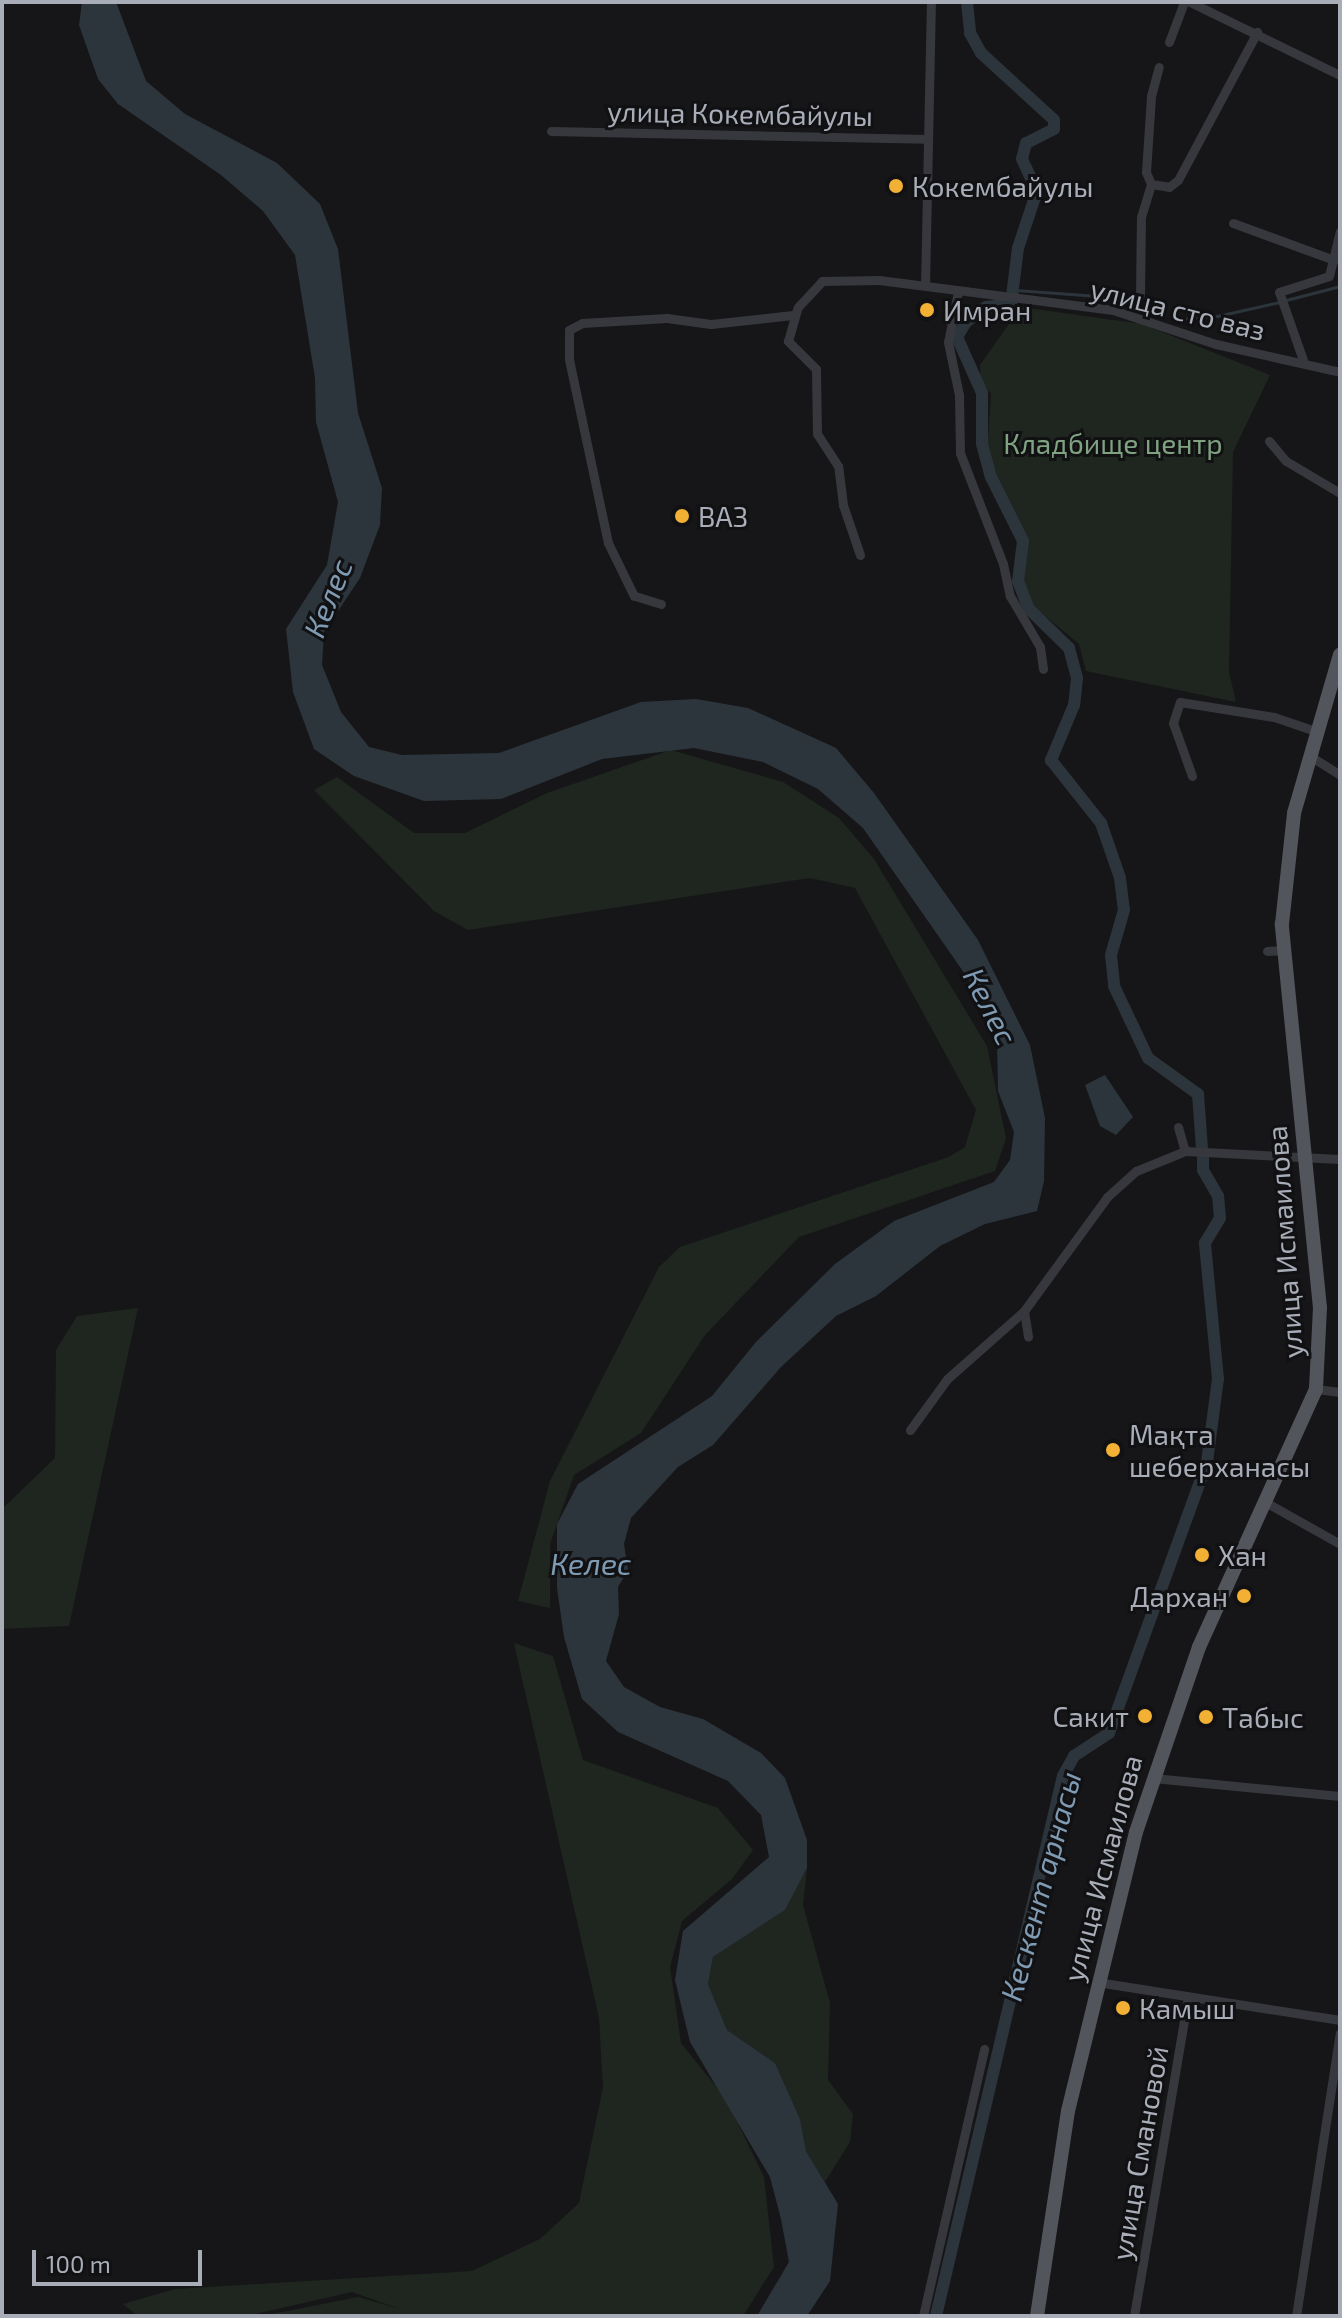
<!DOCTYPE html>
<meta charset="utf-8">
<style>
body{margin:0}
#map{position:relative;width:1342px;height:2318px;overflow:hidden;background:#161618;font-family:"Exo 2",sans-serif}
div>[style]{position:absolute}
.green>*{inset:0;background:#1e261f}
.water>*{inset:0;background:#2c353c}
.stream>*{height:3px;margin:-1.5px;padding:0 1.5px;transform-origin:1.5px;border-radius:1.5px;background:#2c353c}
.canal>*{height:12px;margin:-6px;padding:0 6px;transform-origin:6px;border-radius:6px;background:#2c353c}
.minor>*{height:9px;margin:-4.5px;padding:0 4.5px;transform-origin:4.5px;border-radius:4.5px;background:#37383d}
.primary>*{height:14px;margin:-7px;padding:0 7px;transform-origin:7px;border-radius:7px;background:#53555c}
.dots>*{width:22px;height:22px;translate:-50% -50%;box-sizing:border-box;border:4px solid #111113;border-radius:50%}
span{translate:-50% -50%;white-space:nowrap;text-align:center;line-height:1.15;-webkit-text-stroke:6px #111113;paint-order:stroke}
.street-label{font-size:28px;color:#a8adb8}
.poi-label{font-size:28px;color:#a8adb8}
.left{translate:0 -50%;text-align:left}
.right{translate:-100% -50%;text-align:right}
.park-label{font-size:28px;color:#7fa381}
.water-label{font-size:30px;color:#7f9bb3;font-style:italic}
.frame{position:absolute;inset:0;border:4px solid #a8adb8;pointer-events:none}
.scale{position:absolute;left:32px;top:2250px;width:170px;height:36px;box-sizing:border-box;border:4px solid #a8adb8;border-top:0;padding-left:10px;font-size:24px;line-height:28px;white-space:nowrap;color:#a8adb8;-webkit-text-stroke:6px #111113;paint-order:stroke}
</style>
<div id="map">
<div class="green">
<div style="clip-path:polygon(1021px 307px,1142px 324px,1270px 375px,1233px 452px,1229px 672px,1236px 702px,1086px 671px,1079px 644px,1033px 606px,1021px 579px,1025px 538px,987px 456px,991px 394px,981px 382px,980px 365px)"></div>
<div style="clip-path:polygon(671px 750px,783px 782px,839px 818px,874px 859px,987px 1046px,1006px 1138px,995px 1171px,799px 1237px,705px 1335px,641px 1433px,574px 1475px,550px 1544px,550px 1608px,518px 1601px,550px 1481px,659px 1267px,680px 1247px,949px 1157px,965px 1147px,976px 1110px,855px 888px,810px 878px,468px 930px,434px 911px,314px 790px,337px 777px,414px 833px,465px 833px,547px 793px)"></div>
<div style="clip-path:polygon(138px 1308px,69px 1626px,2px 1629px,2px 1509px,55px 1458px,56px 1350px,77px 1316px)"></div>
<div style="clip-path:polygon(514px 1643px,553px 1656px,583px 1760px,718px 1808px,753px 1850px,732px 1879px,682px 1921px,670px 1967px,681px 2043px,726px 2099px,764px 2177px,774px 2267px,743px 2316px,262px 2316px,358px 2297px,400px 2309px,352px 2292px,255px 2314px,138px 2316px,123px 2304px,175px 2289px,472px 2271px,540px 2239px,579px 2203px,603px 2087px,599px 2018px)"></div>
<div style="clip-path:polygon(807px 1868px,803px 1905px,830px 2003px,828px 2080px,853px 2114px,850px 2142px,825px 2182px,806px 2151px,800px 2119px,775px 2063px,727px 2030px,708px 1984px,713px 1957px,785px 1910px)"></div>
</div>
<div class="water">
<div style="clip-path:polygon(82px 2px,116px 2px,146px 81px,185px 114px,277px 163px,320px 204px,338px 249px,358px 413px,382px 488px,380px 525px,360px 578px,324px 632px,322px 665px,341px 712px,369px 747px,402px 755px,499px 753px,641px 702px,696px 699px,748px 708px,836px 748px,874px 793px,978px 940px,1030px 1045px,1045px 1118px,1044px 1181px,1037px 1211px,985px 1224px,940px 1246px,876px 1296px,836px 1316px,781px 1367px,713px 1445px,678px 1467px,631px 1518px,624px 1544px,628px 1570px,618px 1587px,619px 1614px,606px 1661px,624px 1687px,660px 1707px,703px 1719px,761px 1753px,785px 1778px,807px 1840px,807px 1868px,785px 1910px,713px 1957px,708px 1984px,727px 2030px,775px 2063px,800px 2119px,806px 2151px,838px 2204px,830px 2281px,807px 2316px,757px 2316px,789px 2262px,781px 2219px,770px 2177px,690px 2042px,675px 1980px,683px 1931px,769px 1857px,761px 1815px,728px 1781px,618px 1732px,582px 1699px,564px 1637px,557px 1588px,557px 1524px,578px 1484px,712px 1396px,756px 1342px,835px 1264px,894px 1221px,994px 1182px,1010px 1160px,1014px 1132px,998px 1091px,997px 1039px,967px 977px,863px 828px,818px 789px,763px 762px,694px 748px,602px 759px,501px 799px,424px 801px,354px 776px,314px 749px,293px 692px,286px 629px,327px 565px,338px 502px,316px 422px,315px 378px,295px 255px,263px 211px,221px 175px,118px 104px,98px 79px,79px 25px)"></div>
<div style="clip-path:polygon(1105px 1075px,1133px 1117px,1116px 1135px,1100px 1126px,1085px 1085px)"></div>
</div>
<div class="stream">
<div style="left:1015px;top:290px;width:83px;rotate:4.1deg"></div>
<div style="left:1098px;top:296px;width:48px;rotate:15.8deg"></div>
<div style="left:1286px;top:300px;width:56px;rotate:-14.5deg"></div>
<div style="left:1177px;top:319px;width:40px;rotate:-4.3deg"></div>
<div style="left:1217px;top:316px;width:64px;rotate:-12.7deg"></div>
</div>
<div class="canal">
<div style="left:967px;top:2px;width:31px;rotate:84deg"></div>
<div style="left:970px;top:33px;width:23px;rotate:61deg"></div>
<div style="left:981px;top:53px;width:99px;rotate:42.5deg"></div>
<div style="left:1054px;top:120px;width:9px;rotate:90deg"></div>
<div style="left:1054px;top:129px;width:31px;rotate:153deg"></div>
<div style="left:1026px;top:143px;width:16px;rotate:104deg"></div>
<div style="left:1022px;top:159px;width:35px;rotate:65deg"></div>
<div style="left:1037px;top:191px;width:60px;rotate:108.4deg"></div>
<div style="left:1018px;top:248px;width:56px;rotate:97.1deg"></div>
<div style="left:1011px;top:304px;width:25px;rotate:173deg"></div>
<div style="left:986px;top:307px;width:25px;rotate:143deg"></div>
<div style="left:966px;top:322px;width:17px;rotate:121deg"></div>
<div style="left:957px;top:337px;width:61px;rotate:65.9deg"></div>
<div style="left:982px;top:393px;width:51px;rotate:90deg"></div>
<div style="left:982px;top:444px;width:34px;rotate:75deg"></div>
<div style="left:991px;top:477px;width:72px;rotate:63.4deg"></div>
<div style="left:1023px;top:541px;width:40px;rotate:97.1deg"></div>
<div style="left:1018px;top:581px;width:30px;rotate:69deg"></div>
<div style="left:1029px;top:609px;width:56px;rotate:44.3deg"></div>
<div style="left:1069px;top:648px;width:31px;rotate:75deg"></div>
<div style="left:1077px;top:678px;width:27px;rotate:96deg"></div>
<div style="left:1074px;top:705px;width:60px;rotate:112.7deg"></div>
<div style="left:1051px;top:760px;width:80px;rotate:51.6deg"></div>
<div style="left:1101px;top:823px;width:58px;rotate:70.9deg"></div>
<div style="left:1120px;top:878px;width:32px;rotate:83deg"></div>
<div style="left:1124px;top:910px;width:47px;rotate:106.1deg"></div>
<div style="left:1111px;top:955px;width:31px;rotate:84deg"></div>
<div style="left:1114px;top:986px;width:80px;rotate:64.7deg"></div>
<div style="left:1148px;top:1058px;width:62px;rotate:35.8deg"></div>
<div style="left:1198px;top:1094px;width:55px;rotate:85.8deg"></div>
<div style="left:936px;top:2316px;width:555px;rotate:-76.77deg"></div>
<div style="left:1063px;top:1776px;width:23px;rotate:-61deg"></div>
<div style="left:1074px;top:1756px;width:42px;rotate:-33.3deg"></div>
<div style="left:1109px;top:1733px;width:288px;rotate:-70.1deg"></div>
<div style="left:1207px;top:1462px;width:84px;rotate:-82.5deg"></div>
<div style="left:1218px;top:1379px;width:137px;rotate:-95.5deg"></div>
<div style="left:1205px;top:1243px;width:29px;rotate:-59deg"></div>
<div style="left:1220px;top:1218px;width:22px;rotate:-95deg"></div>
<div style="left:1218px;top:1196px;width:30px;rotate:-120deg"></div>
<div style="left:1203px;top:1170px;width:13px;rotate:-90deg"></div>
</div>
<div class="minor">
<div style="left:1190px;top:2px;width:167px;rotate:26deg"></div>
<div style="left:1169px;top:42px;width:43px;rotate:-69.4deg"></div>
<div style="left:551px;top:131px;width:376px;rotate:1.2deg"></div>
<div style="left:1151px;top:184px;width:18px;rotate:9deg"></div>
<div style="left:1169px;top:187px;width:11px;rotate:-38deg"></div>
<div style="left:1178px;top:180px;width:168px;rotate:-61.9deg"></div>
<div style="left:1151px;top:184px;width:13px;rotate:-113deg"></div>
<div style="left:1146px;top:172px;width:76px;rotate:-86.2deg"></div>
<div style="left:1151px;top:96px;width:30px;rotate:-75deg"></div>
<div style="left:1233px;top:223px;width:108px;rotate:20.1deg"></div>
<div style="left:925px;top:286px;width:284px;rotate:-88.8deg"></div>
<div style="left:958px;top:292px;width:51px;rotate:101.3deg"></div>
<div style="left:948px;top:342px;width:54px;rotate:78.3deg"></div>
<div style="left:959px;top:395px;width:58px;rotate:89deg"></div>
<div style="left:960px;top:453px;width:119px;rotate:68.8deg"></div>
<div style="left:1003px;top:564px;width:33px;rotate:78deg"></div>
<div style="left:1010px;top:596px;width:59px;rotate:59.5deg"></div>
<div style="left:1040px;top:647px;width:22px;rotate:82deg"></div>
<div style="left:1140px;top:295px;width:78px;rotate:-89.3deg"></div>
<div style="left:1141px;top:217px;width:34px;rotate:-73deg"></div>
<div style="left:1303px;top:360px;width:72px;rotate:-109.4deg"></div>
<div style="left:1279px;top:292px;width:52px;rotate:-17.7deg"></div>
<div style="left:1329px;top:276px;width:46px;rotate:-76.3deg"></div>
<div style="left:1269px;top:441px;width:26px;rotate:50deg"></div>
<div style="left:1286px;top:461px;width:63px;rotate:30.7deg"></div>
<div style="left:860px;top:555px;width:53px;rotate:-108.8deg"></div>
<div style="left:843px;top:505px;width:39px;rotate:-97deg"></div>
<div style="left:838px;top:466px;width:38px;rotate:-123deg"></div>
<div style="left:817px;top:434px;width:65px;rotate:-90.9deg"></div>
<div style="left:816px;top:369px;width:40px;rotate:-135deg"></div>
<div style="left:788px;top:341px;width:35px;rotate:-74deg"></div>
<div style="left:798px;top:307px;width:35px;rotate:-47deg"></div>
<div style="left:822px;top:281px;width:57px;rotate:-1deg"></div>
<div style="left:879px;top:280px;width:236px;rotate:7.3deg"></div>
<div style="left:1113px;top:310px;width:108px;rotate:18.3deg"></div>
<div style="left:1216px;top:344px;width:127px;rotate:12.7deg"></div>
<div style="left:661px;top:604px;width:28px;rotate:-163deg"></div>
<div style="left:634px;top:596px;width:59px;rotate:-116.1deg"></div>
<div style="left:608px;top:543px;width:188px;rotate:-102deg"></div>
<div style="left:569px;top:359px;width:29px;rotate:-90deg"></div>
<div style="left:569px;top:330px;width:15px;rotate:-28deg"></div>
<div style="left:582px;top:323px;width:85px;rotate:-3.4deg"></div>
<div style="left:667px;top:318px;width:44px;rotate:7.8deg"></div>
<div style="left:711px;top:324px;width:82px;rotate:-6.3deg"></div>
<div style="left:1310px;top:756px;width:36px;rotate:32deg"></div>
<div style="left:1192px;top:776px;width:56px;rotate:-109.7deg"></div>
<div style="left:1173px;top:723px;width:22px;rotate:-72deg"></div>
<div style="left:1180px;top:702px;width:95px;rotate:9.1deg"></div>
<div style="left:1274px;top:717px;width:46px;rotate:18.8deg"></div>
<div style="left:1267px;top:951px;width:17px;rotate:-3deg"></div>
<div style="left:1178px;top:1127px;width:25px;rotate:74deg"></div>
<div style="left:1024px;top:1311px;width:26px;rotate:81deg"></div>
<div style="left:1316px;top:1389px;width:24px;rotate:7deg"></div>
<div style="left:910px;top:1430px;width:63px;rotate:-54deg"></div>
<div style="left:947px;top:1379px;width:103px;rotate:-41.4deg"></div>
<div style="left:1024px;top:1311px;width:141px;rotate:-53.9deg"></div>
<div style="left:1107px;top:1197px;width:39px;rotate:-42deg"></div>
<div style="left:1136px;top:1171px;width:53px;rotate:-22.2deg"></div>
<div style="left:1185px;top:1151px;width:155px;rotate:3deg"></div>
<div style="left:1267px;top:1503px;width:84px;rotate:29.3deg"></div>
<div style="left:1153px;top:1778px;width:188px;rotate:5.5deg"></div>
<div style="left:1097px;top:1982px;width:246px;rotate:8.9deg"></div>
<div style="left:923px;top:2316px;width:274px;rotate:-77.1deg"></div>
<div style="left:1134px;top:2316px;width:324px;rotate:-80.4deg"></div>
<div style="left:1296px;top:2316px;width:286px;rotate:-81.2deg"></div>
</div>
<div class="primary">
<div style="left:1037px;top:2316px;width:207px;rotate:-81.4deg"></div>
<div style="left:1068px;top:2111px;width:287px;rotate:-76.3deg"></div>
<div style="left:1136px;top:1832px;width:195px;rotate:-71.2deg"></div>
<div style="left:1199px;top:1647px;width:283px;rotate:-65.6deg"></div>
<div style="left:1316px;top:1389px;width:81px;rotate:-87.2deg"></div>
<div style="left:1320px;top:1308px;width:386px;rotate:-95.7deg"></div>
<div style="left:1282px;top:924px;width:112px;rotate:-83.8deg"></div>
<div style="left:1294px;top:813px;width:165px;rotate:-73.8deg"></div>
</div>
<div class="dots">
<div style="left:896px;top:186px;background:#f2b134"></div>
<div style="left:927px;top:310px;background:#f2b134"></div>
<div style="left:682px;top:516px;background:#f2b134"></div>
<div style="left:1113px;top:1450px;background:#f2b134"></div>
<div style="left:1202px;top:1555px;background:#f2b134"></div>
<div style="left:1244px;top:1596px;background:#f2b134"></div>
<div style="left:1145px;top:1716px;background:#f2b134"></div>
<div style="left:1206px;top:1717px;background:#f2b134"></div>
<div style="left:1123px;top:2008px;background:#f2b134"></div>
</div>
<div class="street-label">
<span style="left:740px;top:113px;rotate:1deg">улица Кокембайулы</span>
<span style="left:1178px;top:309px;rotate:14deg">улица сто ваз</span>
<span style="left:1284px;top:1242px;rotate:-94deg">улица Исмаилова</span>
<span style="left:1102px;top:1868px;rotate:-75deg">улица Исмаилова</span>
<span style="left:1139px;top:2153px;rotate:-80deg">улица Смановой</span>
</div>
<div class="poi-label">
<span class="left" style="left:912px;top:186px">Кокембайулы</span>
<span class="left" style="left:943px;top:310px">Имран</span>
<span class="left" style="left:698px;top:516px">ВАЗ</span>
<span class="left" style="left:1129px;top:1450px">Мақта<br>шеберханасы</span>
<span class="left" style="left:1218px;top:1555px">Хан</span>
<span class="right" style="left:1228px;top:1596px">Дархан</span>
<span class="right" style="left:1129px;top:1716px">Сакит</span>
<span class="left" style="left:1222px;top:1717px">Табыс</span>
<span class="left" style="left:1139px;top:2008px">Камыш</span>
</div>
<div class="park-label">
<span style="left:1113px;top:443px">Кладбище центр</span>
</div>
<div class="water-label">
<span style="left:327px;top:598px;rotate:-68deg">Келес</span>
<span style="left:991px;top:1006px;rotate:63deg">Келес</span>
<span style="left:591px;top:1563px">Келес</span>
<span style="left:1040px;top:1886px;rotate:-75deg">Кескент арнасы</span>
</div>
<div class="frame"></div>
<div class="scale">100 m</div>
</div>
